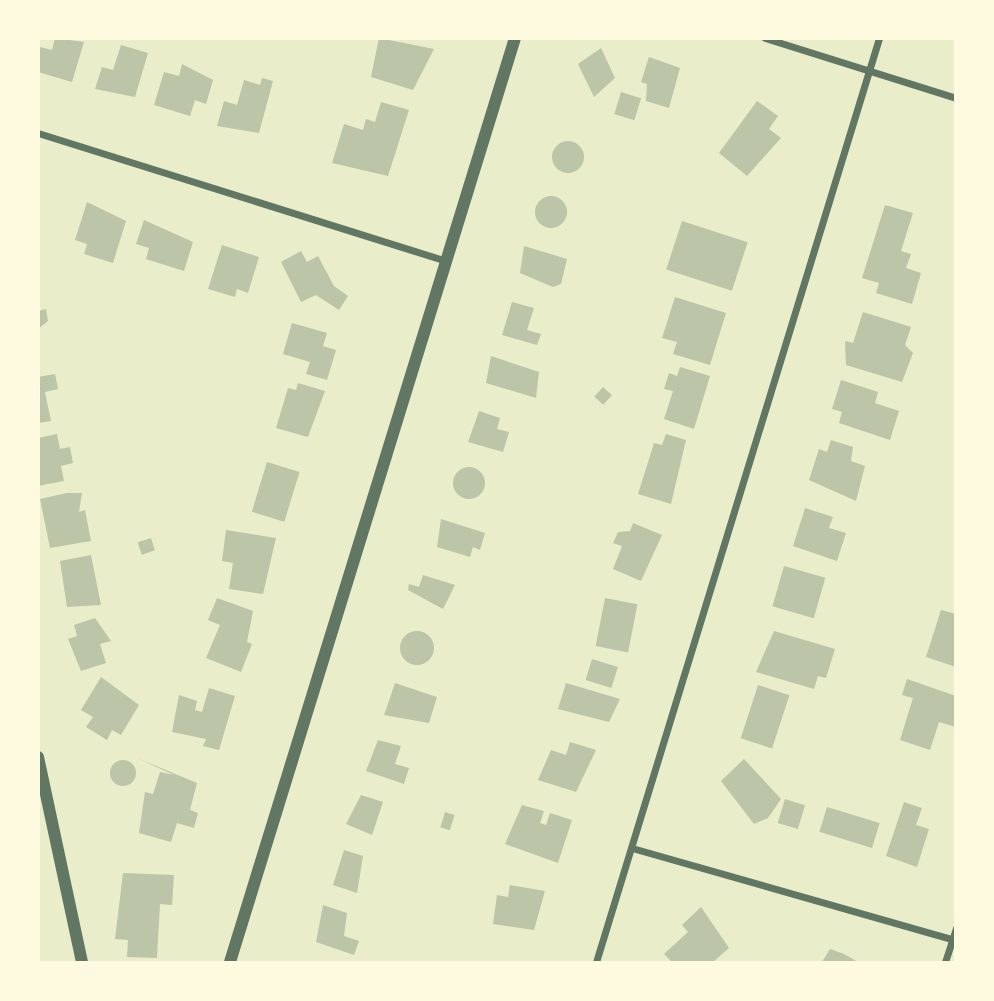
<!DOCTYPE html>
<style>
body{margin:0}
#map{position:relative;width:994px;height:1001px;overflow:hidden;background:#e9edc9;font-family:"Source Serif 4",serif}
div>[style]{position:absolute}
.building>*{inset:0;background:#bcc5a7;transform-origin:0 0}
.round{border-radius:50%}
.minor>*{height:7px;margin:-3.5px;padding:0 3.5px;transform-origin:3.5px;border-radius:3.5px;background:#617663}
.tertiary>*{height:12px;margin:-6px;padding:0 6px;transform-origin:6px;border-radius:6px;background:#617663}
span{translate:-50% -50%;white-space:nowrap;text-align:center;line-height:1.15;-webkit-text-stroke:5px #fefae0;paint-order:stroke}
.frame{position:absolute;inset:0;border:40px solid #fefae0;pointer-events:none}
</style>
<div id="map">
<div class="building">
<div style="clip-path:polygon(55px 38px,84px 42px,72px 82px,38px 72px,40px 47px,52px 50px)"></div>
<div style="clip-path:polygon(379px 38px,434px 49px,413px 90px,371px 77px)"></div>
<div style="clip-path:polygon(121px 45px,148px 53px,135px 97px,95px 89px,102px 67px,113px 70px)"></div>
<div style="clip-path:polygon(601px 48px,615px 78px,594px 97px,578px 64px)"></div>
<div style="clip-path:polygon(649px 57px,680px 68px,669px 108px,646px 101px,647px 84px,641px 82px)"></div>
<div style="clip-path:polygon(182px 64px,213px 80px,206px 104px,195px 100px,190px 116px,154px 105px,164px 72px,179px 76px)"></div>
<div style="clip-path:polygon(262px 78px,273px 81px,259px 133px,217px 126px,224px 101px,237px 105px,244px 80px,260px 85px)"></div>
<div style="left:621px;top:92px;width:21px;height:23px;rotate:17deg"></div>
<div style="clip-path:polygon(757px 101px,778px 116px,769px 129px,781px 138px,747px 176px,719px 153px)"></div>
<div style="clip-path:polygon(381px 102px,409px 110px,388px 176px,332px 163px,344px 124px,363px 130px,366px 119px,375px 122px)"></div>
<div class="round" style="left:552px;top:141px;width:32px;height:32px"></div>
<div class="round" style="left:535px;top:196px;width:32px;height:32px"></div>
<div style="clip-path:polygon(87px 202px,126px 221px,113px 263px,84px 254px,87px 244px,75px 240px)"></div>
<div style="clip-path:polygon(885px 205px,913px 213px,901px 251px,911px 254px,906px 268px,921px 273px,912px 304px,876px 293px,879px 283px,862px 278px)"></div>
<div style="clip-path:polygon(144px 220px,193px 242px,184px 271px,146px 259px,149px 248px,136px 244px)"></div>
<div style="left:682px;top:221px;width:69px;height:51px;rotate:18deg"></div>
<div style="clip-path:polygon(222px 245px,259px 257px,248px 293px,237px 289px,235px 297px,208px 289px)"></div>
<div style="clip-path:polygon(524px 246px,567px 259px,561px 284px,553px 287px,520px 273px)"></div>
<div style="clip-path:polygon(301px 251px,307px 262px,318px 256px,334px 286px,348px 296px,339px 310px,316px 295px,301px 302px,281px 262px)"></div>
<div style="clip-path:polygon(675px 297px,726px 313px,710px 365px,673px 354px,677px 342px,662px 338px)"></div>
<div style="clip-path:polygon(512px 302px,534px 308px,527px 330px,541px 334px,537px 345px,502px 335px)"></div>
<div style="clip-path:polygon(46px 309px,48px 321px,38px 329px,38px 311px)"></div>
<div style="clip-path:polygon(863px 312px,911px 327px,905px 345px,913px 353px,902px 382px,846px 365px,845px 341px,853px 343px)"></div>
<div style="clip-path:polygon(292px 323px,327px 333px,323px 346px,336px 350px,327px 380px,306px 374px,310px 362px,283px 354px)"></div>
<div style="clip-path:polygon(491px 356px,539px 372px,536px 398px,486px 383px)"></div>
<div style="clip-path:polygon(680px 367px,710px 376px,694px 429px,664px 419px,673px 391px,664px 389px,669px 373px,677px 376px)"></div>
<div style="clip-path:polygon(55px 374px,58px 389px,45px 392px,51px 421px,38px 423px,38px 377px)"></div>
<div style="clip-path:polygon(841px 380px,878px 392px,875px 403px,899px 411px,890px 440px,839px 423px,842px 412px,832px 409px)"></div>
<div style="clip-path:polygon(298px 383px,325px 391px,308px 437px,276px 428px,288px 388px,296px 390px)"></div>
<div style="left:603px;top:387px;width:12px;height:13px;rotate:42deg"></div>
<div style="clip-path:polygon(479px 411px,500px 418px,497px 429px,509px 432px,503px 452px,468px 442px)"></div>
<div style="clip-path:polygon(57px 434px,60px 449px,70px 447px,73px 463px,61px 466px,64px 481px,38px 486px,38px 438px)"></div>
<div style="clip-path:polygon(666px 434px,686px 440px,671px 504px,638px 494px,654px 443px,662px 445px)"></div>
<div style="clip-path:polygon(831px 440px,853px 447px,851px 461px,865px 466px,856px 501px,809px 480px,819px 449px,827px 452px)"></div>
<div style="left:267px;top:462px;width:34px;height:52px;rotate:17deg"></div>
<div class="round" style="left:453px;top:467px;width:32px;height:32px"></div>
<div style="clip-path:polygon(67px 493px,82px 493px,79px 512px,85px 510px,91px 541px,50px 548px,40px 499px)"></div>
<div style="clip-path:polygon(805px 508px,833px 517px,829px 528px,846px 533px,837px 561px,793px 546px)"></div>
<div style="clip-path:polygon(441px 519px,485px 533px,480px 550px,473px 547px,470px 557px,437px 547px)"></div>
<div style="clip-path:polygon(633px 523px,662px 535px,641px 581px,613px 569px,622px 546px,613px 543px,618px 532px,630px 531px)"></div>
<div style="clip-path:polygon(226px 530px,276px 538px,263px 594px,229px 589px,233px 563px,222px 561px)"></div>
<div style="left:151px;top:538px;width:13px;height:14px;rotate:72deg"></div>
<div style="clip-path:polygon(91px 555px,101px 605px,67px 607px,60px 561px)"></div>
<div style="left:784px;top:566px;width:43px;height:42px;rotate:16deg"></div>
<div style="clip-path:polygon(423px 575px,455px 585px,443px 609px,408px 590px,409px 584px,419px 587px)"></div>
<div style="clip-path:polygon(217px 598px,253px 611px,247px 642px,252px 644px,241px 672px,206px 658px,220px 625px,208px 620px)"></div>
<div style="left:605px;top:598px;width:33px;height:49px;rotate:11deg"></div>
<div style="clip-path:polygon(941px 610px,956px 614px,956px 667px,926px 657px)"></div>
<div style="clip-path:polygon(95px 618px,111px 641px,100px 644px,106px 663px,81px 671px,68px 639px,77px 636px,74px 625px)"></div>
<div style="clip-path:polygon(774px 631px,835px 649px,826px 678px,818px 676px,814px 689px,756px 672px)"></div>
<div class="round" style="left:400px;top:631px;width:34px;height:34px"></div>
<div style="left:592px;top:659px;width:27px;height:22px;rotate:17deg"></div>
<div style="clip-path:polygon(101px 677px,139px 705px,121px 735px,112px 730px,107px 740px,86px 727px,93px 717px,81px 710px)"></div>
<div style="clip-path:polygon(907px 679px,956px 696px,956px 727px,939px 722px,930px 750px,900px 740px,913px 698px,902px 695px)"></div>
<div style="clip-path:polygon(395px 683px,437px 697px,429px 723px,384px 715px)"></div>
<div style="clip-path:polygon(566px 683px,620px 699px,609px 722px,558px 709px)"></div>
<div style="left:758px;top:685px;width:33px;height:56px;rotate:18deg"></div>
<div style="clip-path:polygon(209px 688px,235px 696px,219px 750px,203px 746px,206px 739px,172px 732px,179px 695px,197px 701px,195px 710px,202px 712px)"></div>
<div style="clip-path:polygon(378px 740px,401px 746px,395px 764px,409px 768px,404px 784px,366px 771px)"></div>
<div style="clip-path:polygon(570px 742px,596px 750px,576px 792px,538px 780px,551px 750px,566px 755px)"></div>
<div style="clip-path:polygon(137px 758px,197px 783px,190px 810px,198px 813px,194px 828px,177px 823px,171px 842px,139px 833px,145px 792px,153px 794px,160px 772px,174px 775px)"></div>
<div style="clip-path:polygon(744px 759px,781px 799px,768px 818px,754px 824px,721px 781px)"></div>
<div class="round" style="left:110px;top:760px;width:26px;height:26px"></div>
<div style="clip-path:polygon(361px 795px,383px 802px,372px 835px,346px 824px)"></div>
<div style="left:785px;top:799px;width:21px;height:25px;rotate:17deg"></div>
<div style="clip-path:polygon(904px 802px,922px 808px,916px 825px,929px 829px,917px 867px,886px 856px)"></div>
<div style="clip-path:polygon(522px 805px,544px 811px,540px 823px,546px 825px,550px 813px,572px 820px,558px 863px,505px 844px)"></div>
<div style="left:827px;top:807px;width:55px;height:26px;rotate:17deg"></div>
<div style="left:445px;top:812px;width:10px;height:16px;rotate:17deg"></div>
<div style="clip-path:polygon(344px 850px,363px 856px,357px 893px,333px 885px)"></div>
<div style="clip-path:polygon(123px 873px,174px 875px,172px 905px,160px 904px,157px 958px,127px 957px,128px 940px,115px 939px)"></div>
<div style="clip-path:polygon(510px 885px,545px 891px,534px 930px,493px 924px,497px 895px,508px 897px)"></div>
<div style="clip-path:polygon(323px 905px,347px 913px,344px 936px,359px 941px,354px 955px,316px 942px)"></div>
<div style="clip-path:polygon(701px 907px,729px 948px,713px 962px,672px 962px,664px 954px,688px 932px,682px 925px)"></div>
<div style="clip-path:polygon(830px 949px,844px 954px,858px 962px,822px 962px)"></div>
</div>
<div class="minor">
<div style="left:765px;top:38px;width:200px;rotate:17.4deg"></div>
<div style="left:38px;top:133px;width:428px;rotate:17.4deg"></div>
<div style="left:632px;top:848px;width:337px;rotate:15.9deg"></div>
<div style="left:596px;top:962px;width:966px;rotate:-72.97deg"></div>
<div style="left:945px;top:962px;width:36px;rotate:-72deg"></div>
</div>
<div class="tertiary">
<div style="left:38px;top:757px;width:210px;rotate:77.9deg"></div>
<div style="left:230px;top:962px;width:967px;rotate:-72.86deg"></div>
</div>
<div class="frame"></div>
</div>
